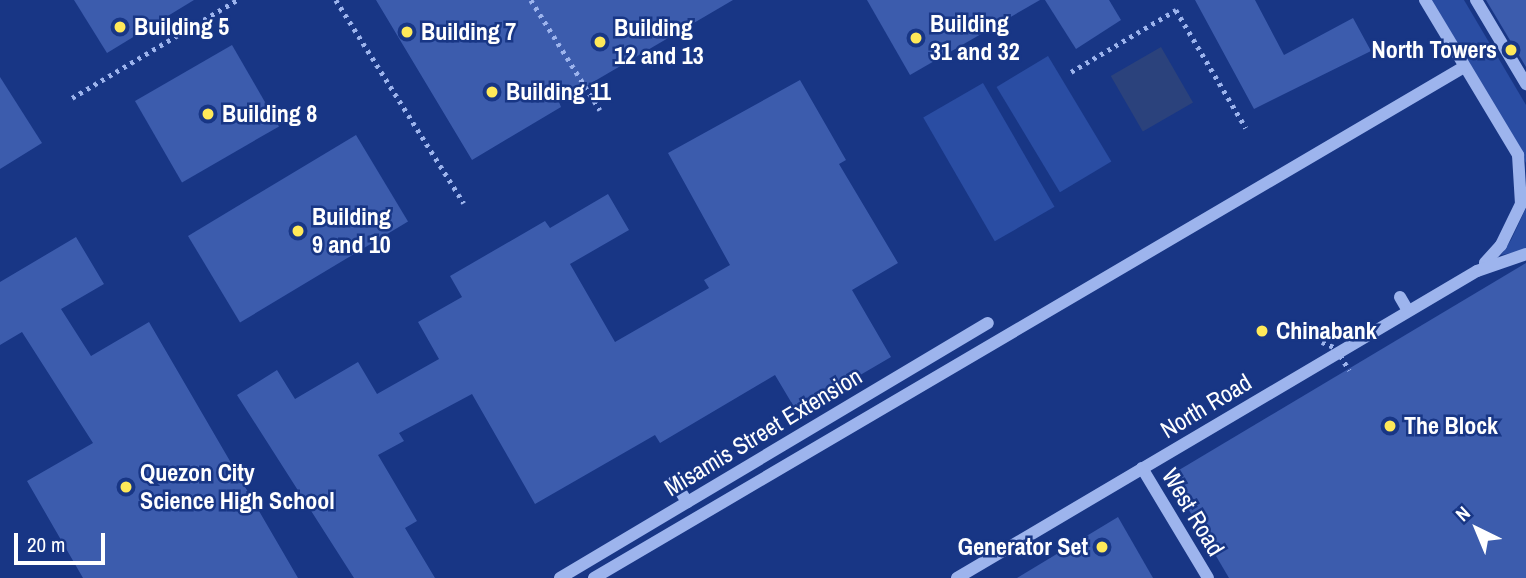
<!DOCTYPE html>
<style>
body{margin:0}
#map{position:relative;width:1526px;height:578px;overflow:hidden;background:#183685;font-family:"Archivo Narrow",sans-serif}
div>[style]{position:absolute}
.green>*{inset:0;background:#2a4da3;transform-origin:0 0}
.water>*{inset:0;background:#2b427c;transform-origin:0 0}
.building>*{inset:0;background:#3c5cad;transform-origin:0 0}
.path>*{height:4.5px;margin-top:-2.25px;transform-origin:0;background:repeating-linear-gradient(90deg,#9db4ed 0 3.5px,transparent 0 8.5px)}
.minor>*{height:12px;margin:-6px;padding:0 6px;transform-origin:6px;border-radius:6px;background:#9db4ed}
.path-bridge>*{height:4.5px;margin-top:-2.25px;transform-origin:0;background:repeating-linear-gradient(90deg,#9db4ed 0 3.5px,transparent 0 8.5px)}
.dots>*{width:19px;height:19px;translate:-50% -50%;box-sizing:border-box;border:4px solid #183685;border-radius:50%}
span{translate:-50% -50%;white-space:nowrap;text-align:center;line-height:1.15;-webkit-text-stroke:5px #183685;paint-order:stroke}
.poi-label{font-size:24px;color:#fff;font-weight:700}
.left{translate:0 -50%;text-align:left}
.right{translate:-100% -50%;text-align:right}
.street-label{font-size:24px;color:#fff}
.north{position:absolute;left:1442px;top:494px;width:70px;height:70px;-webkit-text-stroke:5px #183685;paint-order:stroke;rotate:317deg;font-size:19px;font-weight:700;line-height:28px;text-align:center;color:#fff}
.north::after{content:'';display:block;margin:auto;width:24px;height:32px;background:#fff;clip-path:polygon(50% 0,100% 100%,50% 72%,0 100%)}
.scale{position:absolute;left:14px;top:533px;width:91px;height:32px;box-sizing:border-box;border:4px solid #fff;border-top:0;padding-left:9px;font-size:21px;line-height:24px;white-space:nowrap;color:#fff;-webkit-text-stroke:5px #183685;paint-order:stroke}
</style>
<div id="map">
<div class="green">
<div style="clip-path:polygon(1432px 0,1464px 0,1526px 105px,1526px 163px)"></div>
<div style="left:1048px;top:56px;width:123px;height:60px;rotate:59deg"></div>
<div style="left:983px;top:83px;width:143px;height:69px;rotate:60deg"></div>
<div style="clip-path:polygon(1526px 208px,1526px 250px,1501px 255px,1511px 240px)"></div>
</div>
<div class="water">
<div style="left:1161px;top:47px;width:64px;height:58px;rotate:60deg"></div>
</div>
<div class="building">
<div style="clip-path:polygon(74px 0,194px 0,107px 53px)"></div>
<div style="clip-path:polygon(376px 0,733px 0,559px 102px,561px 107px,472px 160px)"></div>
<div style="clip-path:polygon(867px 0,1040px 0,910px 75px)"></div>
<div style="clip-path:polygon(1045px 0,1109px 0,1121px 20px,1076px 49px)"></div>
<div style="clip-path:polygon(1195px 0,1255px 0,1284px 55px,1353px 18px,1371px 51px,1254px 109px)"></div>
<div style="clip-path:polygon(1486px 0,1526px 0,1526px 67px)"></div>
<div style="left:232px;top:45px;width:94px;height:112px;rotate:60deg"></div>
<div style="clip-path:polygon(0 77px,42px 143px,0 169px)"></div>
<div style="clip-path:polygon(800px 80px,846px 160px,839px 164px,898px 263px,852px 290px,891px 357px,797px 412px,775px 375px,660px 443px,655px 435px,535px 504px,472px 394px,399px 433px,404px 441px,378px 455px,417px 521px,405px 528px,435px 578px,354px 578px,237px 395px,277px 370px,295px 399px,358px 362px,377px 394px,439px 359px,418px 322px,462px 297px,450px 276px,545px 221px,550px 228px,608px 194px,629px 230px,570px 264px,615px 342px,709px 288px,704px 280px,730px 265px,668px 153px)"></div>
<div style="left:356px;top:135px;width:101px;height:196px;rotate:59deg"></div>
<div style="clip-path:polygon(76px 237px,104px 284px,61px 309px,91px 356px,149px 322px,298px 578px,83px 578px,27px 481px,93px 443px,22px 332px,0 345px,0 282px)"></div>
<div style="clip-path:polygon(1526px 263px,1526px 578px,1229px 578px,1169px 476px)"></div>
<div style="clip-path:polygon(1118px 517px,1153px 578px,1017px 578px)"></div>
</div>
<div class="path">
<div style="left:336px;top:0;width:240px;rotate:57.8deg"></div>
<div style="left:531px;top:0;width:130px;rotate:57.9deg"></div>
<div style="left:1071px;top:72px;width:122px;rotate:-30.6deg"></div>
<div style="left:1176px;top:10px;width:137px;rotate:59.3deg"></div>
<div style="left:72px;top:98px;width:192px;rotate:-30.7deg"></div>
</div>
<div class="minor">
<div style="left:1425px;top:0;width:181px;rotate:59deg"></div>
<div style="left:1518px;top:155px;width:49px;rotate:86.5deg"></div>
<div style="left:1521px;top:204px;width:46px;rotate:116deg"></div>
<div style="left:1501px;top:245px;width:24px;rotate:132deg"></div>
<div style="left:1476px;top:0;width:98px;rotate:59.2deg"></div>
<div style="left:1400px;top:297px;width:16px;rotate:60deg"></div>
<div style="left:1142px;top:468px;width:128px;rotate:59deg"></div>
<div style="left:674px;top:481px;width:25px;rotate:58deg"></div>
<div style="left:560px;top:578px;width:498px;rotate:-30.8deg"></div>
<div style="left:594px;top:578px;width:1009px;rotate:-30.43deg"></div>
<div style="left:957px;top:578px;width:604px;rotate:-30.56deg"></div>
<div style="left:1477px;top:271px;width:52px;rotate:-19.1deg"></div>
</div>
<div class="path-bridge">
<div style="left:1322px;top:342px;width:15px;rotate:23deg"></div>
<div style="left:1336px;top:348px;width:26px;rotate:59deg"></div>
</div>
<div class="dots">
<div style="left:120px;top:27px;background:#ffe959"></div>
<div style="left:407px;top:32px;background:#ffe959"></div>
<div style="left:916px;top:38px;background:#ffe959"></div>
<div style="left:600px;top:42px;background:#ffe959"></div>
<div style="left:1511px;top:50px;background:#ffe959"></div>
<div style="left:492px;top:92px;background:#ffe959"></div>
<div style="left:208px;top:114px;background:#ffe959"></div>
<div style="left:298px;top:231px;background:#ffe959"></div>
<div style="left:1262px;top:331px;background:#ffe959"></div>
<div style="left:1390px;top:426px;background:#ffe959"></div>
<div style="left:126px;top:487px;background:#ffe959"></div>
<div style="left:1102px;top:547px;background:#ffe959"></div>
</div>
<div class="poi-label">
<span class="left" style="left:930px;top:38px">Building<br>31 and 32</span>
<span class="left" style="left:134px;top:27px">Building 5</span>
<span class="left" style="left:614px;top:42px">Building<br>12 and 13</span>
<span class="left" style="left:421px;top:32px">Building 7</span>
<span class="right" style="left:1497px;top:50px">North Towers</span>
<span class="left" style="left:506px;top:92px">Building 11</span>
<span class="left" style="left:222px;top:114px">Building 8</span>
<span class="left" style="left:312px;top:231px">Building<br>9 and 10</span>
<span class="left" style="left:1276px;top:331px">Chinabank</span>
<span class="left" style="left:1404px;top:426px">The Block</span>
<span class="left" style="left:140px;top:487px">Quezon City<br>Science High School</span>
<span class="right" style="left:1088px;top:547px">Generator Set</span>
</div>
<div class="street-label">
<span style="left:1206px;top:406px;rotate:-31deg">North Road</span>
<span style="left:763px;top:432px;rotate:-31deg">Misamis Street Extension</span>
<span style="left:1193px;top:512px;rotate:59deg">West Road</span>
</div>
<div class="north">N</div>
<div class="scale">20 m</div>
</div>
